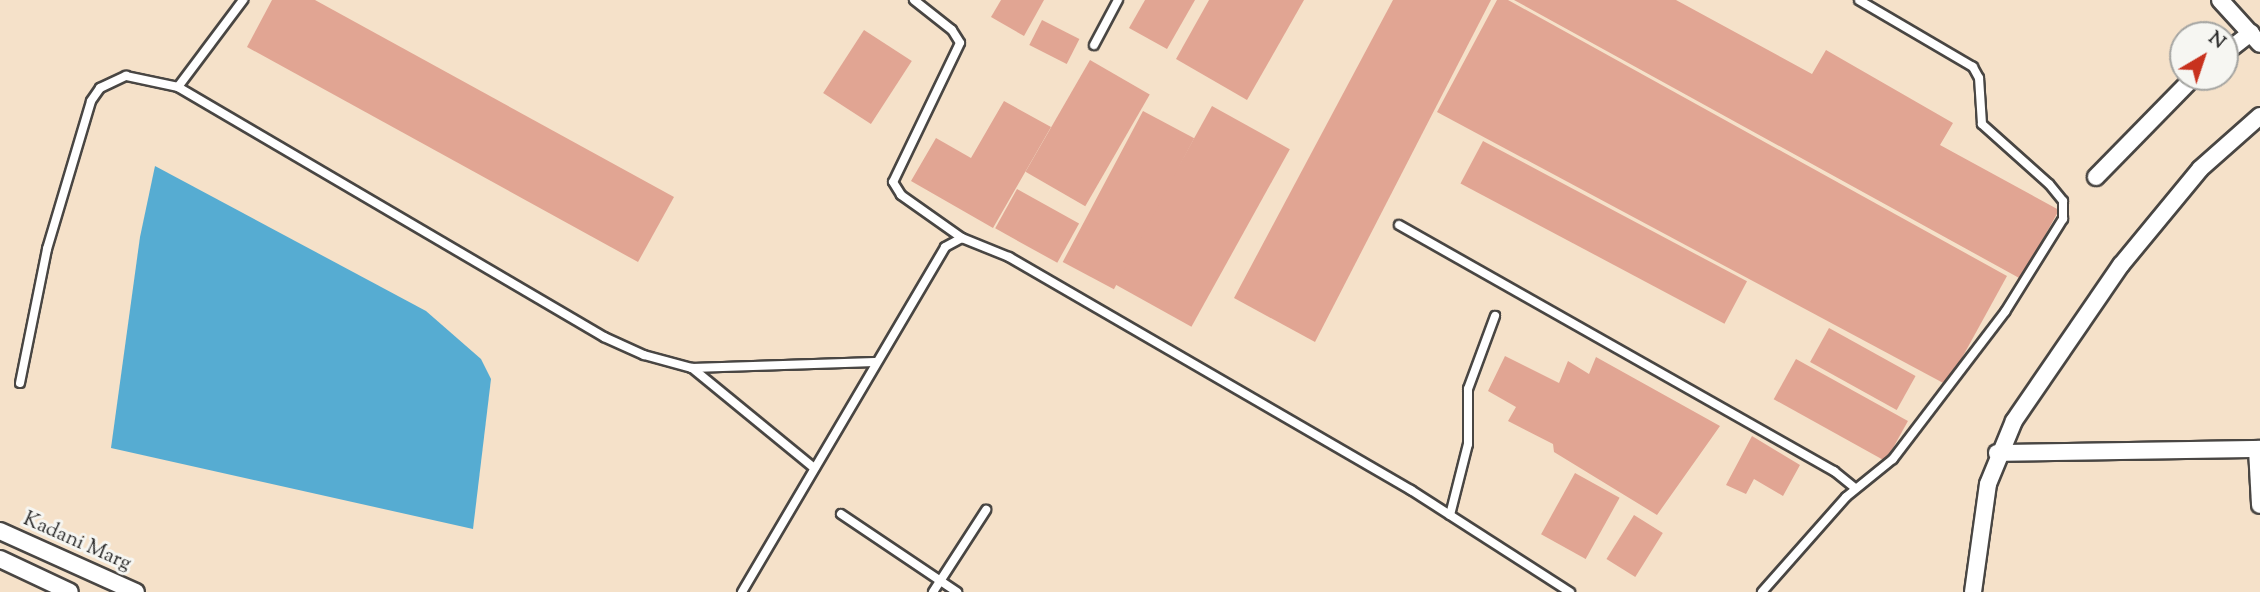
<!DOCTYPE html>
<style>
body{margin:0}
#map{position:relative;width:2260px;height:592px;overflow:hidden;background:#f5e1c9;font-family:"Sorts Mill Goudy",serif}
div>[style]{position:absolute}
.water>*{inset:0;background:#56acd2}
.building>*{inset:0;background:#e1a593;transform-origin:0 0}
.roads{filter:drop-shadow(2px 0 #494643) drop-shadow(-2px 0 #494643) drop-shadow(0 2px #494643) drop-shadow(0 -2px #494643)}
.service>*{height:8px;margin:-4px;padding:0 4px;transform-origin:4px;border-radius:4px;background:#fff}
.minor>*{height:16px;margin:-8px;padding:0 8px;transform-origin:8px;border-radius:8px;background:#fff}
span{translate:-50% -50%;white-space:nowrap;text-align:center;line-height:1.15;-webkit-text-stroke:6px #f6f6f2;paint-order:stroke}
.street-label{font-size:21px;color:#2b2b2b}
.north{position:absolute;left:2169px;top:21px;width:70px;height:70px;box-sizing:border-box;background:#f6f6f2;border:2px solid #a5a5a2;border-radius:50%;rotate:39deg;font-size:19px;font-weight:700;line-height:28px;text-align:center;color:#2b2b2b}
.north::after{content:'';display:block;margin:auto;width:24px;height:32px;background:#c8321e;clip-path:polygon(50% 0,100% 100%,50% 72%,0 100%)}
</style>
<div id="map">
<div class="water">
<div style="clip-path:polygon(155px 166px,426px 311px,481px 359px,491px 379px,473px 529px,111px 448px,140px 237px)"></div>
</div>
<div class="building">
<div style="clip-path:polygon(272px 0,315px 0,674px 197px,638px 262px,247px 47px)"></div>
<div style="clip-path:polygon(1001px 0,1044px 0,1024px 36px,991px 17px)"></div>
<div style="clip-path:polygon(1145px 0,1195px 0,1167px 49px,1129px 28px)"></div>
<div style="clip-path:polygon(1209px 0,1304px 0,1247px 100px,1176px 59px)"></div>
<div style="clip-path:polygon(1393px 0,1491px 0,1315px 342px,1234px 298px)"></div>
<div style="clip-path:polygon(1497px 0,1508px 0,2007px 276px,1947px 385px,1437px 112px)"></div>
<div style="clip-path:polygon(1514px 0,1676px 0,1812px 74px,1826px 50px,1953px 123px,1940px 145px,2059px 210px,2021px 279px)"></div>
<div style="left:1042px;top:20px;width:42px;height:28px;rotate:27deg"></div>
<div style="left:864px;top:30px;width:57px;height:75px;rotate:33deg"></div>
<div style="left:1090px;top:60px;width:69px;height:129px;rotate:30deg"></div>
<div style="clip-path:polygon(1004px 101px,1051px 127px,993px 228px,911px 181px,936px 138px,971px 158px)"></div>
<div style="left:1212px;top:106px;width:89px;height:203px;rotate:29deg"></div>
<div style="left:1143px;top:111px;width:58px;height:171px;rotate:28deg"></div>
<div style="left:1483px;top:141px;width:299px;height:48px;rotate:28deg"></div>
<div style="left:1017px;top:189px;width:71px;height:45px;rotate:29deg"></div>
<div style="left:1829px;top:328px;width:99px;height:39px;rotate:29deg"></div>
<div style="clip-path:polygon(1505px 356px,1559px 383px,1568px 361px,1589px 374px,1596px 357px,1720px 426px,1657px 515px,1554px 452px,1553px 444px,1508px 421px,1516px 407px,1488px 391px)"></div>
<div style="left:1796px;top:359px;width:128px;height:46px;rotate:29deg"></div>
<div style="clip-path:polygon(1752px 436px,1800px 465px,1783px 496px,1754px 479px,1746px 494px,1726px 485px)"></div>
<div style="left:1575px;top:473px;width:51px;height:70px;rotate:29deg"></div>
<div style="left:1634px;top:515px;width:34px;height:52px;rotate:32deg"></div>
</div>
<div class="roads">
<div class="service">
<div style="left:914px;top:0;width:48px;rotate:38.3deg"></div>
<div style="left:952px;top:30px;width:15px;rotate:58deg"></div>
<div style="left:960px;top:43px;width:154px;rotate:115.7deg"></div>
<div style="left:893px;top:182px;width:15px;rotate:58deg"></div>
<div style="left:901px;top:195px;width:75px;rotate:35.2deg"></div>
<div style="left:1094px;top:45px;width:51px;rotate:-61.9deg"></div>
<div style="left:178px;top:87px;width:109px;rotate:-53.2deg"></div>
<div style="left:1399px;top:225px;width:500px;rotate:29.5deg"></div>
<div style="left:1834px;top:471px;width:27px;rotate:39deg"></div>
<div style="left:692px;top:368px;width:158px;rotate:39.3deg"></div>
<div style="left:20px;top:383px;width:137px;rotate:-78.6deg"></div>
<div style="left:47px;top:249px;width:154px;rotate:-73.4deg"></div>
<div style="left:91px;top:101px;width:16px;rotate:-55deg"></div>
<div style="left:100px;top:88px;width:29px;rotate:-25deg"></div>
<div style="left:126px;top:76px;width:53px;rotate:11.9deg"></div>
<div style="left:178px;top:87px;width:494px;rotate:30.4deg"></div>
<div style="left:604px;top:337px;width:44px;rotate:24.2deg"></div>
<div style="left:644px;top:355px;width:50px;rotate:15.2deg"></div>
<div style="left:692px;top:368px;width:183px;rotate:-1.9deg"></div>
<div style="left:841px;top:514px;width:140px;rotate:33.9deg"></div>
<div style="left:1450px;top:515px;width:73px;rotate:-75.8deg"></div>
<div style="left:1468px;top:444px;width:55px;rotate:-90deg"></div>
<div style="left:1468px;top:389px;width:78px;rotate:-69.7deg"></div>
<div style="left:742px;top:592px;width:400px;rotate:-59.5deg"></div>
<div style="left:945px;top:247px;width:19px;rotate:-28deg"></div>
<div style="left:962px;top:238px;width:51px;rotate:22deg"></div>
<div style="left:1009px;top:257px;width:465px;rotate:30.1deg"></div>
<div style="left:1411px;top:490px;width:189px;rotate:32.7deg"></div>
<div style="left:933px;top:592px;width:98px;rotate:-57.1deg"></div>
<div style="left:1762px;top:592px;width:127px;rotate:-48.5deg"></div>
<div style="left:1846px;top:497px;width:60px;rotate:-39deg"></div>
<div style="left:1893px;top:459px;width:185px;rotate:-52.7deg"></div>
<div style="left:2005px;top:312px;width:110px;rotate:-58.1deg"></div>
<div style="left:2063px;top:219px;width:18px;rotate:-90deg"></div>
<div style="left:2063px;top:201px;width:22px;rotate:-129deg"></div>
<div style="left:2049px;top:184px;width:90px;rotate:-138.2deg"></div>
<div style="left:1982px;top:124px;width:46px;rotate:-93.7deg"></div>
<div style="left:1979px;top:78px;width:13px;rotate:-119deg"></div>
<div style="left:1973px;top:67px;width:132px;rotate:-149.6deg"></div>
</div>
<div class="minor">
<div style="left:2220px;top:0;width:59px;rotate:47.7deg"></div>
<div style="left:2225px;top:53px;width:33px;rotate:-38deg"></div>
<div style="left:2096px;top:177px;width:140px;rotate:-45.6deg"></div>
<div style="left:2257px;top:449px;width:56px;rotate:86.9deg"></div>
<div style="left:1997px;top:453px;width:263px;rotate:-0.9deg"></div>
<div style="left:0;top:531px;width:149px;rotate:24.2deg"></div>
<div style="left:0;top:559px;width:77px;rotate:25.2deg"></div>
<div style="left:1973px;top:592px;width:109px;rotate:-82.1deg"></div>
<div style="left:1988px;top:484px;width:68px;rotate:-67.6deg"></div>
<div style="left:2014px;top:421px;width:189px;rotate:-55.6deg"></div>
<div style="left:2121px;top:265px;width:124px;rotate:-50.5deg"></div>
<div style="left:2200px;top:169px;width:80px;rotate:-41.5deg"></div>
</div>
</div>
<div class="street-label">
<span style="left:77px;top:542px;rotate:24deg">Kadani Marg</span>
</div>
<div class="north">N</div>
</div>
